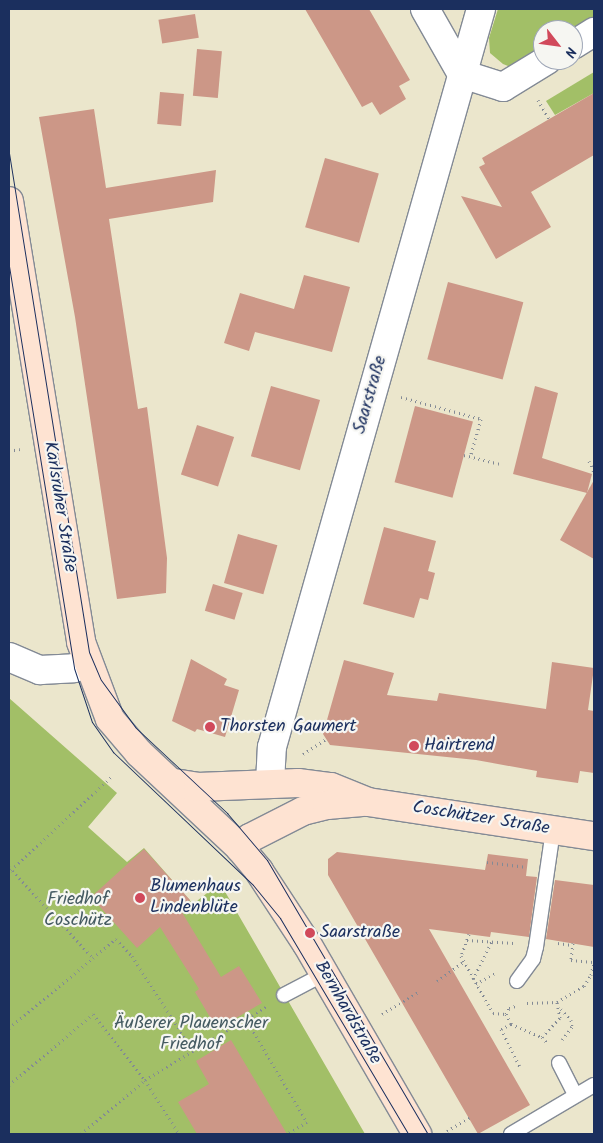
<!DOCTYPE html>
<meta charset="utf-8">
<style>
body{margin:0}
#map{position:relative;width:603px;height:1143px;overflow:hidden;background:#ebe6cc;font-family:Kalam,sans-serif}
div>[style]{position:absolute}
.green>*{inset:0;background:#a2bf67}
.building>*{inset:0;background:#cc9787;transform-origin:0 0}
.path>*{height:3px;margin-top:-1.5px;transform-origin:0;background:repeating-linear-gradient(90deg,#838a95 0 1px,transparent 0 5px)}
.roads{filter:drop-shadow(1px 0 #838a95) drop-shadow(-1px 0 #838a95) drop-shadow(0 1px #838a95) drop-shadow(0 -1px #838a95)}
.lane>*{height:14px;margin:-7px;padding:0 7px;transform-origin:7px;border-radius:7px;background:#fff}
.street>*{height:28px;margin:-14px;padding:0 14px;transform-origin:14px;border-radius:14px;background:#fff}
.secondary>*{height:28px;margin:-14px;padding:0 14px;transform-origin:14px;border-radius:14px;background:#fee3d2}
.tram>*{height:1px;margin:-0.5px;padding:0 0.5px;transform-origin:0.5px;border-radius:0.5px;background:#1b2f5e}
.dots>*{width:14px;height:14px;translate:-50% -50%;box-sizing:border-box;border:2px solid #f6f6f2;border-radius:50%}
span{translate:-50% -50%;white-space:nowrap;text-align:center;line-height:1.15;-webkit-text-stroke:4.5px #f6f6f2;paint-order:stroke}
.street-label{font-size:18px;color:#1b2f5e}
.poi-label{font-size:18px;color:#1b2f5e}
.left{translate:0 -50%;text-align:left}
.park-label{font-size:18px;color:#445a61}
.frame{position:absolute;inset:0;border:10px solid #1b2f5e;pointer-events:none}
.north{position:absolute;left:533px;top:20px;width:50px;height:50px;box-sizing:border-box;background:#f6f6f2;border:1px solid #9ea6b7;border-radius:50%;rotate:120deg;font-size:14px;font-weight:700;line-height:20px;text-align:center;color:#1b2f5e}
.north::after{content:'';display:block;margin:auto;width:18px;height:22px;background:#d1495b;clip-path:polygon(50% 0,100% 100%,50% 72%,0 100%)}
</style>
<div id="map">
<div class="green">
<div style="clip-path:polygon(498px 9px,594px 9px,594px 24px,573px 30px,543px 30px,543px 54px,513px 68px,503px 64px,490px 53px,489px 38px)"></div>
<div style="clip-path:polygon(594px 72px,594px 93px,555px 115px,546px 101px)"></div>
<div style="clip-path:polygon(9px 698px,117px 793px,88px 827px,127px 862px,144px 848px,193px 904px,220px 883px,365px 1134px,9px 1134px)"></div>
</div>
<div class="building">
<div style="clip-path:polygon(305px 9px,369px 9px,410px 80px,399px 86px,406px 99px,380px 115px,372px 102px,362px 107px)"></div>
<div style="left:195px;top:14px;width:24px;height:37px;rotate:81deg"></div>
<div style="left:197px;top:49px;width:25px;height:47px;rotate:5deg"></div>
<div style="left:160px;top:92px;width:24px;height:32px;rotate:5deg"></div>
<div style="clip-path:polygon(594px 93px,594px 155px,531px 192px,551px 227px,496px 259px,461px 196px,502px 207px,479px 167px,485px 164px,482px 158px)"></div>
<div style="clip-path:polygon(94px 109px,106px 188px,216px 170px,213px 202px,109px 219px,138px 409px,147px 407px,167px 558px,166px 593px,117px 599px,75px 317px,39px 117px)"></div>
<div style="left:325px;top:158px;width:56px;height:72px;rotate:16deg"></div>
<div style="clip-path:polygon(304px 275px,350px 287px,332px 352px,255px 332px,249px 351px,224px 343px,240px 293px,294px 309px)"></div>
<div style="left:448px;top:282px;width:78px;height:80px;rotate:15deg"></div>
<div style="left:271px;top:386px;width:51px;height:73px;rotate:16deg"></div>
<div style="clip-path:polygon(535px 386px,558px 393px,542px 458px,592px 474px,587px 493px,513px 474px)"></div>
<div style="left:415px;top:406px;width:60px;height:79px;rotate:15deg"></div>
<div style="left:197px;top:425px;width:39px;height:52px;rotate:18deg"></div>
<div style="clip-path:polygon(594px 480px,594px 559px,560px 540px)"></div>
<div style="clip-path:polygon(384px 527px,436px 541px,428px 571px,435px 573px,428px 600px,420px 598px,414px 618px,363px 604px)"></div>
<div style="left:238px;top:534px;width:41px;height:51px;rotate:16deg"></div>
<div style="left:213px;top:584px;width:31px;height:28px;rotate:17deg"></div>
<div style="clip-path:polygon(191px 659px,227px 679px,224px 685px,239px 690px,225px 737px,197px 729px,195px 732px,172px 721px)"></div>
<div style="clip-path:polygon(344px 660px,394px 673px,387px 695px,437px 701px,439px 693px,546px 709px,552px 662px,594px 668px,588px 710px,594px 711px,594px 773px,580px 771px,578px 783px,536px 777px,537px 771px,476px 760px,330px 745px,323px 734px)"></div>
<div style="clip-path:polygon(144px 849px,190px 900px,180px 909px,221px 977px,239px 966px,262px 1003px,217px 1029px,195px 992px,199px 989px,160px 927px,137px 948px,91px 897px)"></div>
<div style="clip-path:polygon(337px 852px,485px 870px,488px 854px,528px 859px,526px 876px,537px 877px,529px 937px,491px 932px,490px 937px,429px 929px,530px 1105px,478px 1134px,328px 875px,328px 859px)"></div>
<div style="clip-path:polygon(555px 880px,594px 885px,594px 947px,546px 939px)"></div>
<div style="clip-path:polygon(231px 1040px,287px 1134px,197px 1134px,178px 1102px,209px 1084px,196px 1061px)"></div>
</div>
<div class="path">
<div style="left:538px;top:100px;width:22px;rotate:60deg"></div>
<div style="left:401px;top:397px;width:83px;rotate:15.4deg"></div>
<div style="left:481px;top:419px;width:40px;rotate:106deg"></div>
<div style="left:9px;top:451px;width:11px;rotate:-10deg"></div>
<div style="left:464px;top:455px;width:36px;rotate:14deg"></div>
<div style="left:589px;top:461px;width:12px;rotate:66deg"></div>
<div style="left:303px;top:754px;width:27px;rotate:-33deg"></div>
<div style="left:487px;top:862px;width:40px;rotate:7.1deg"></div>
<div style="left:9px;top:867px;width:124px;rotate:47.3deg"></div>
<div style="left:93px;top:958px;width:30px;rotate:-40deg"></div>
<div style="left:116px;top:939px;width:23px;rotate:47deg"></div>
<div style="left:132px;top:956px;width:113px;rotate:57.3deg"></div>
<div style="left:11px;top:870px;width:137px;rotate:-42.9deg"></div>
<div style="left:469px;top:934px;width:23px;rotate:110deg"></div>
<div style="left:461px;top:956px;width:65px;rotate:60.7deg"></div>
<div style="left:493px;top:1013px;width:13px;rotate:4deg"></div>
<div style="left:506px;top:1014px;width:7px;rotate:-63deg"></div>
<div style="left:509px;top:1008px;width:9px;rotate:-18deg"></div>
<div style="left:467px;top:940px;width:47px;rotate:3.7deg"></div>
<div style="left:558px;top:943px;width:14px;rotate:8deg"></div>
<div style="left:573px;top:943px;width:17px;rotate:97deg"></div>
<div style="left:571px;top:960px;width:22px;rotate:5deg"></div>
<div style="left:473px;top:979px;width:42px;rotate:-63.4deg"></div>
<div style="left:437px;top:981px;width:32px;rotate:-36deg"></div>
<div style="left:476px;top:984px;width:24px;rotate:-30deg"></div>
<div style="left:527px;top:1003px;width:30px;rotate:-2deg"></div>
<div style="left:557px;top:1002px;width:31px;rotate:-31deg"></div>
<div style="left:584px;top:986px;width:13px;rotate:-58deg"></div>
<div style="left:591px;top:975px;width:13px;rotate:-77deg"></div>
<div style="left:561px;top:1009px;width:15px;rotate:48deg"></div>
<div style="left:571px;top:1020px;width:7px;rotate:82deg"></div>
<div style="left:572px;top:1027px;width:16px;rotate:128deg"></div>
<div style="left:382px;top:1014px;width:44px;rotate:-31.2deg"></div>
<div style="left:506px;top:1014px;width:11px;rotate:63deg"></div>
<div style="left:511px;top:1024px;width:34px;rotate:23deg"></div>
<div style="left:542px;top:1037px;width:9px;rotate:49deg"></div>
<div style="left:246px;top:1019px;width:120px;rotate:59.4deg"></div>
<div style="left:307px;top:1122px;width:24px;rotate:150deg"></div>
<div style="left:511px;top:1024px;width:11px;rotate:153deg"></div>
<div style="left:501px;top:1029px;width:42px;rotate:63.4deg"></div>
<div style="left:9px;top:1028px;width:109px;rotate:-39.8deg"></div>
<div style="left:542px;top:1037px;width:26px;rotate:-47deg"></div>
<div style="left:560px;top:1018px;width:16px;rotate:-101deg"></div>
<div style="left:9px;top:1085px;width:110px;rotate:-40.2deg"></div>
<div style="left:93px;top:1014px;width:84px;rotate:51.8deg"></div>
<div style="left:145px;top:1080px;width:64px;rotate:57.8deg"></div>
<div style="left:447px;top:1131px;width:26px;rotate:-31deg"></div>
<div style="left:81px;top:1134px;width:84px;rotate:-40.2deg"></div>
<div style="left:145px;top:1080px;width:143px;rotate:-31.2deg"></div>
</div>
<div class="roads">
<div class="lane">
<div style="left:517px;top:981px;width:27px;rotate:-54deg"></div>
<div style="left:533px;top:959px;width:12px;rotate:-76deg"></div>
<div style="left:536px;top:947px;width:118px;rotate:-81.7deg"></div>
<div style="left:284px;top:995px;width:45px;rotate:-27.7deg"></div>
<div style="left:559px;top:1063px;width:36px;rotate:63deg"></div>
<div style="left:511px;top:1134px;width:96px;rotate:-30.6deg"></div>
</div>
<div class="street">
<div style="left:425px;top:9px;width:75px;rotate:60.4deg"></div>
<div style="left:462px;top:74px;width:43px;rotate:17.6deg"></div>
<div style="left:503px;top:87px;width:52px;rotate:-31.5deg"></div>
<div style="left:573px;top:45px;width:25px;rotate:-32deg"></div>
<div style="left:9px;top:657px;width:34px;rotate:23deg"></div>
<div style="left:40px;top:670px;width:34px;rotate:-3deg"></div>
<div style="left:74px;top:668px;width:14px;rotate:-21deg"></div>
<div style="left:270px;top:783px;width:36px;rotate:-87deg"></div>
<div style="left:272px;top:747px;width:767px;rotate:-74.19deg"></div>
</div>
<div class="secondary">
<div style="left:9px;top:201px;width:447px;rotate:80.7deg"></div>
<div style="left:81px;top:642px;width:82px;rotate:69.4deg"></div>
<div style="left:110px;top:719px;width:45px;rotate:49.5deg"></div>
<div style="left:139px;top:753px;width:139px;rotate:43.2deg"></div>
<div style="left:240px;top:848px;width:30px;rotate:50deg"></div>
<div style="left:259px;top:871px;width:87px;rotate:56.7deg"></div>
<div style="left:307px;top:944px;width:220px;rotate:59.9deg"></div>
<div style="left:174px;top:783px;width:24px;rotate:9deg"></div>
<div style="left:198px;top:787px;width:100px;rotate:-2.3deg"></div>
<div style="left:298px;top:783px;width:33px;rotate:7deg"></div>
<div style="left:331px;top:787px;width:40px;rotate:22deg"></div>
<div style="left:368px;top:802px;width:229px;rotate:8.6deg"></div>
<div style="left:240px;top:848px;width:14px;rotate:-45deg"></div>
<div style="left:250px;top:838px;width:59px;rotate:-27deg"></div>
<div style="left:303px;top:811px;width:25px;rotate:-14deg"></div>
<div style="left:327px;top:805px;width:35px;rotate:-5deg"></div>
</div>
</div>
<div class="tram">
<div style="left:9px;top:153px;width:505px;rotate:80.89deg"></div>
<div style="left:89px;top:652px;width:30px;rotate:67deg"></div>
<div style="left:101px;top:680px;width:59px;rotate:53.9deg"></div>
<div style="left:136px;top:728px;width:125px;rotate:43deg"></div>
<div style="left:227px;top:813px;width:62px;rotate:49.6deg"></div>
<div style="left:267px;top:860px;width:318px;rotate:59.6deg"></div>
<div style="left:9px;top:266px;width:407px;rotate:80.8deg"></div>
<div style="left:74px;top:668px;width:57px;rotate:71.6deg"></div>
<div style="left:92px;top:722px;width:37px;rotate:55deg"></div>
<div style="left:113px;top:752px;width:193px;rotate:43.5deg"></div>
<div style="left:253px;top:885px;width:43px;rotate:50.7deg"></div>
<div style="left:280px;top:918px;width:251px;rotate:59.3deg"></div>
</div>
<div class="dots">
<div style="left:210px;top:727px;background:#d1495b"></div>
<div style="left:414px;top:746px;background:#d1495b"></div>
<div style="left:140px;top:898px;background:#d1495b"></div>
<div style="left:310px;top:933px;background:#d1495b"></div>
</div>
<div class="street-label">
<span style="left:371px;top:395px;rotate:-74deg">Saarstraße</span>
<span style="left:59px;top:507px;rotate:81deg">Karlsruher Straße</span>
<span style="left:481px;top:819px;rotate:9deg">Coschützer Straße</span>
<span style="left:347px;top:1013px;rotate:60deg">Bernhardstraße</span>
</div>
<div class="poi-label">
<span class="left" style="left:220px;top:727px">Thorsten Gaumert</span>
<span class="left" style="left:424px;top:746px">Hairtrend</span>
<span class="left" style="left:150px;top:898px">Blumenhaus<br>Lindenblüte</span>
<span class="left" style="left:320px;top:933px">Saarstraße</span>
</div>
<div class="park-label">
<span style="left:78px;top:911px">Friedhof<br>Coschütz</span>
<span style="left:191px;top:1035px">Äußerer Plauenscher<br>Friedhof</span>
</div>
<div class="frame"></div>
<div class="north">N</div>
</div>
